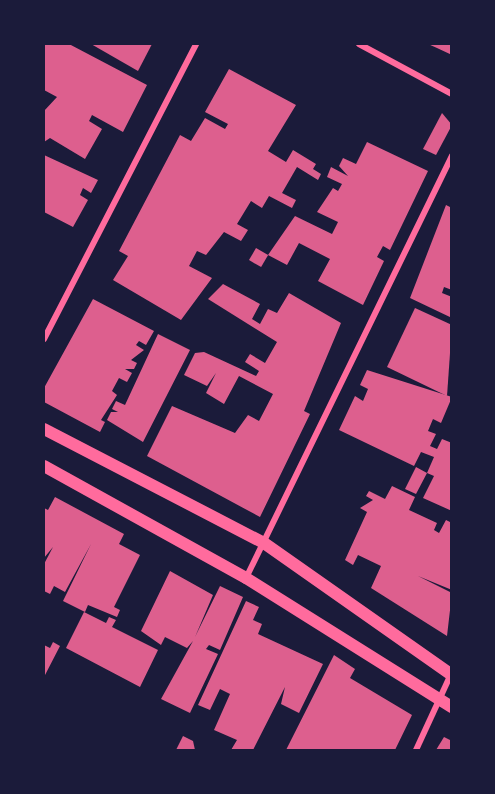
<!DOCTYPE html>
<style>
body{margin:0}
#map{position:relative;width:495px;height:794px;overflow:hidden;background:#1b1b3a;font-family:"Exo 2",sans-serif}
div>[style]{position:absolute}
.building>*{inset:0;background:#dd5f8e;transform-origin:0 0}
.minor>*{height:6px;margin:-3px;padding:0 3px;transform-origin:3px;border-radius:3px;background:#ff6b9d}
.secondary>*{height:12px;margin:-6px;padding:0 6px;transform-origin:6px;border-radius:6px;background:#ff6b9d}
span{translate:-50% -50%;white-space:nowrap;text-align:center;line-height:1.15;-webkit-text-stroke:5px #1b1b3a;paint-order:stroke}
.frame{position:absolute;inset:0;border:45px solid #1b1b3a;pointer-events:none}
</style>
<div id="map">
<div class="building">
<div style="clip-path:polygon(44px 44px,69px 44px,147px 85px,123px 132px,92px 115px,89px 121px,102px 129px,85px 159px,50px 138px,44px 142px,44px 111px,57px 97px,44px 90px)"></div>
<div style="clip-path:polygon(91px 44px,152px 44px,138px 71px)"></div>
<div style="clip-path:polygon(428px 44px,452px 44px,452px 55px,437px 48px)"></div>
<div style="clip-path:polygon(229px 69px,296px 105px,268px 151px,286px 162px,293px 150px,316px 164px,313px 169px,321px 174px,318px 180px,297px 167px,282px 193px,296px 200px,292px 208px,269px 196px,262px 208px,251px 201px,237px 224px,248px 230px,241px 241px,224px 232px,206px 255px,197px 251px,189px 266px,212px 278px,181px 320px,113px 280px,128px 256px,119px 251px,180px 135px,191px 141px,205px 118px,225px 129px,228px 124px,205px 112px)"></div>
<div style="clip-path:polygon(442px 113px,452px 125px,436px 155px,423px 149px)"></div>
<div style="clip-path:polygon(367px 142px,428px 171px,390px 250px,383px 246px,377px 257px,384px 261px,363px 305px,318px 281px,330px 259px,299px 243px,287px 265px,268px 255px,295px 216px,332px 234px,338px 222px,317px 212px,333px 188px,338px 191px,342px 184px,327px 177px,331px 167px,348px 176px,339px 166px,343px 158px,356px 164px)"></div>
<div style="clip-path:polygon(44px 155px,98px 180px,91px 193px,83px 188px,80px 195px,88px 200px,73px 227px,44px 212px)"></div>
<div style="clip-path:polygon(446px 205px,452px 208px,452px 290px,444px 287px,442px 293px,452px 297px,452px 318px,410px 298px)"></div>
<div style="left:256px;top:248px;width:14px;height:14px;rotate:30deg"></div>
<div style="clip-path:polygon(223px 284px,260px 304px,252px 319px,260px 324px,268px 309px,277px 313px,289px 293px,341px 323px,304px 411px,310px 414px,260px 517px,147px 456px,172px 406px,235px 433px,248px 415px,259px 421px,273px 394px,239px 376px,224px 404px,206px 393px,216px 373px,207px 386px,184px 375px,195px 353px,204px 352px,256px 376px,259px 371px,245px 362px,250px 354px,265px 363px,277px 342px,208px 299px)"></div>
<div style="clip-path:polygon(93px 299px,154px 331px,146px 345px,139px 341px,136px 345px,144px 350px,131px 360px,137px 363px,134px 369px,125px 369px,132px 373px,127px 382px,119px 378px,112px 391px,117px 395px,101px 420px,105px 422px,100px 432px,44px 402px,44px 388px)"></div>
<div style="clip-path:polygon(415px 308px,452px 325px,447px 396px,387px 367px)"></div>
<div style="clip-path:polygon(158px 334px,190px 350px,143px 442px,107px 420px,111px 412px,118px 412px,112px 409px,116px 401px,125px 405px)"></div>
<div style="clip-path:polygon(367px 370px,452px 397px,441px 423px,433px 419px,428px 431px,436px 434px,430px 446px,437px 449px,442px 439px,452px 443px,452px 511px,423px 498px,434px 476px,427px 473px,416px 494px,405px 489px,416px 467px,427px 473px,434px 457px,421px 452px,414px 466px,339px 430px,355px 396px,363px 401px,368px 389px,360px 385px)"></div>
<div style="clip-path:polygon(392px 486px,415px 497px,409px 510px,437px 523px,434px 530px,439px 533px,446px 520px,452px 523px,452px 590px,418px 576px,452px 593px,447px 636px,371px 588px,381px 566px,358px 555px,353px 565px,345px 560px,367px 512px,360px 508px,373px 500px,366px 496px,369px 491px,385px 499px)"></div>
<div style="clip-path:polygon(55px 497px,124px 534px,119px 544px,140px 555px,114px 607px,120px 610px,117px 617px,88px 605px,85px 612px,63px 601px,91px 544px,65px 592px,54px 586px,50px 594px,44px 591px,44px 564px,53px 547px,44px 558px,44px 508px,48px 510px)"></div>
<div style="clip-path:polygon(170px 571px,213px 595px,195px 637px,220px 586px,243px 597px,220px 650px,209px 645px,206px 649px,218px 654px,190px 713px,161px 699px,193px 641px,187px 648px,165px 637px,161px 645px,141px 631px)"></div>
<div style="clip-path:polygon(246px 601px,259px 607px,253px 620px,262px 624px,258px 634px,323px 664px,299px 713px,281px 704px,285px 687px,253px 750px,231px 750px,237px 740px,214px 730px,230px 694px,220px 689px,210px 710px,198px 705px)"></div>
<div style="clip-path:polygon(84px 612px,106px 623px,109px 617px,116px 620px,112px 627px,158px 650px,140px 687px,66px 648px)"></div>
<div style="clip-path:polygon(53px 642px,60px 646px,44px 677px,44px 645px,50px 648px)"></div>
<div style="clip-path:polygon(334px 655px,355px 669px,350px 678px,412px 715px,395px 750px,286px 750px)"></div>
<div style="clip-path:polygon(183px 736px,193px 741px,195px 750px,176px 750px)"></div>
<div style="clip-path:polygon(444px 737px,452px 741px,452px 750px,436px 750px)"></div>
</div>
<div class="minor">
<div style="left:359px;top:44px;width:106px;rotate:28.3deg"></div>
<div style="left:44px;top:339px;width:332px;rotate:-62.7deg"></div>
<div style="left:246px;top:578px;width:470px;rotate:-64deg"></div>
<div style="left:416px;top:750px;width:84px;rotate:-65.3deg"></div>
</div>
<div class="secondary">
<div style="left:44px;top:429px;width:248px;rotate:27.4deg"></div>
<div style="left:264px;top:543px;width:230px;rotate:35.1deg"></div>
<div style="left:44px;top:466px;width:231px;rotate:29deg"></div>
<div style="left:246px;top:578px;width:243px;rotate:32.1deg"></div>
</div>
<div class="frame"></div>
</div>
